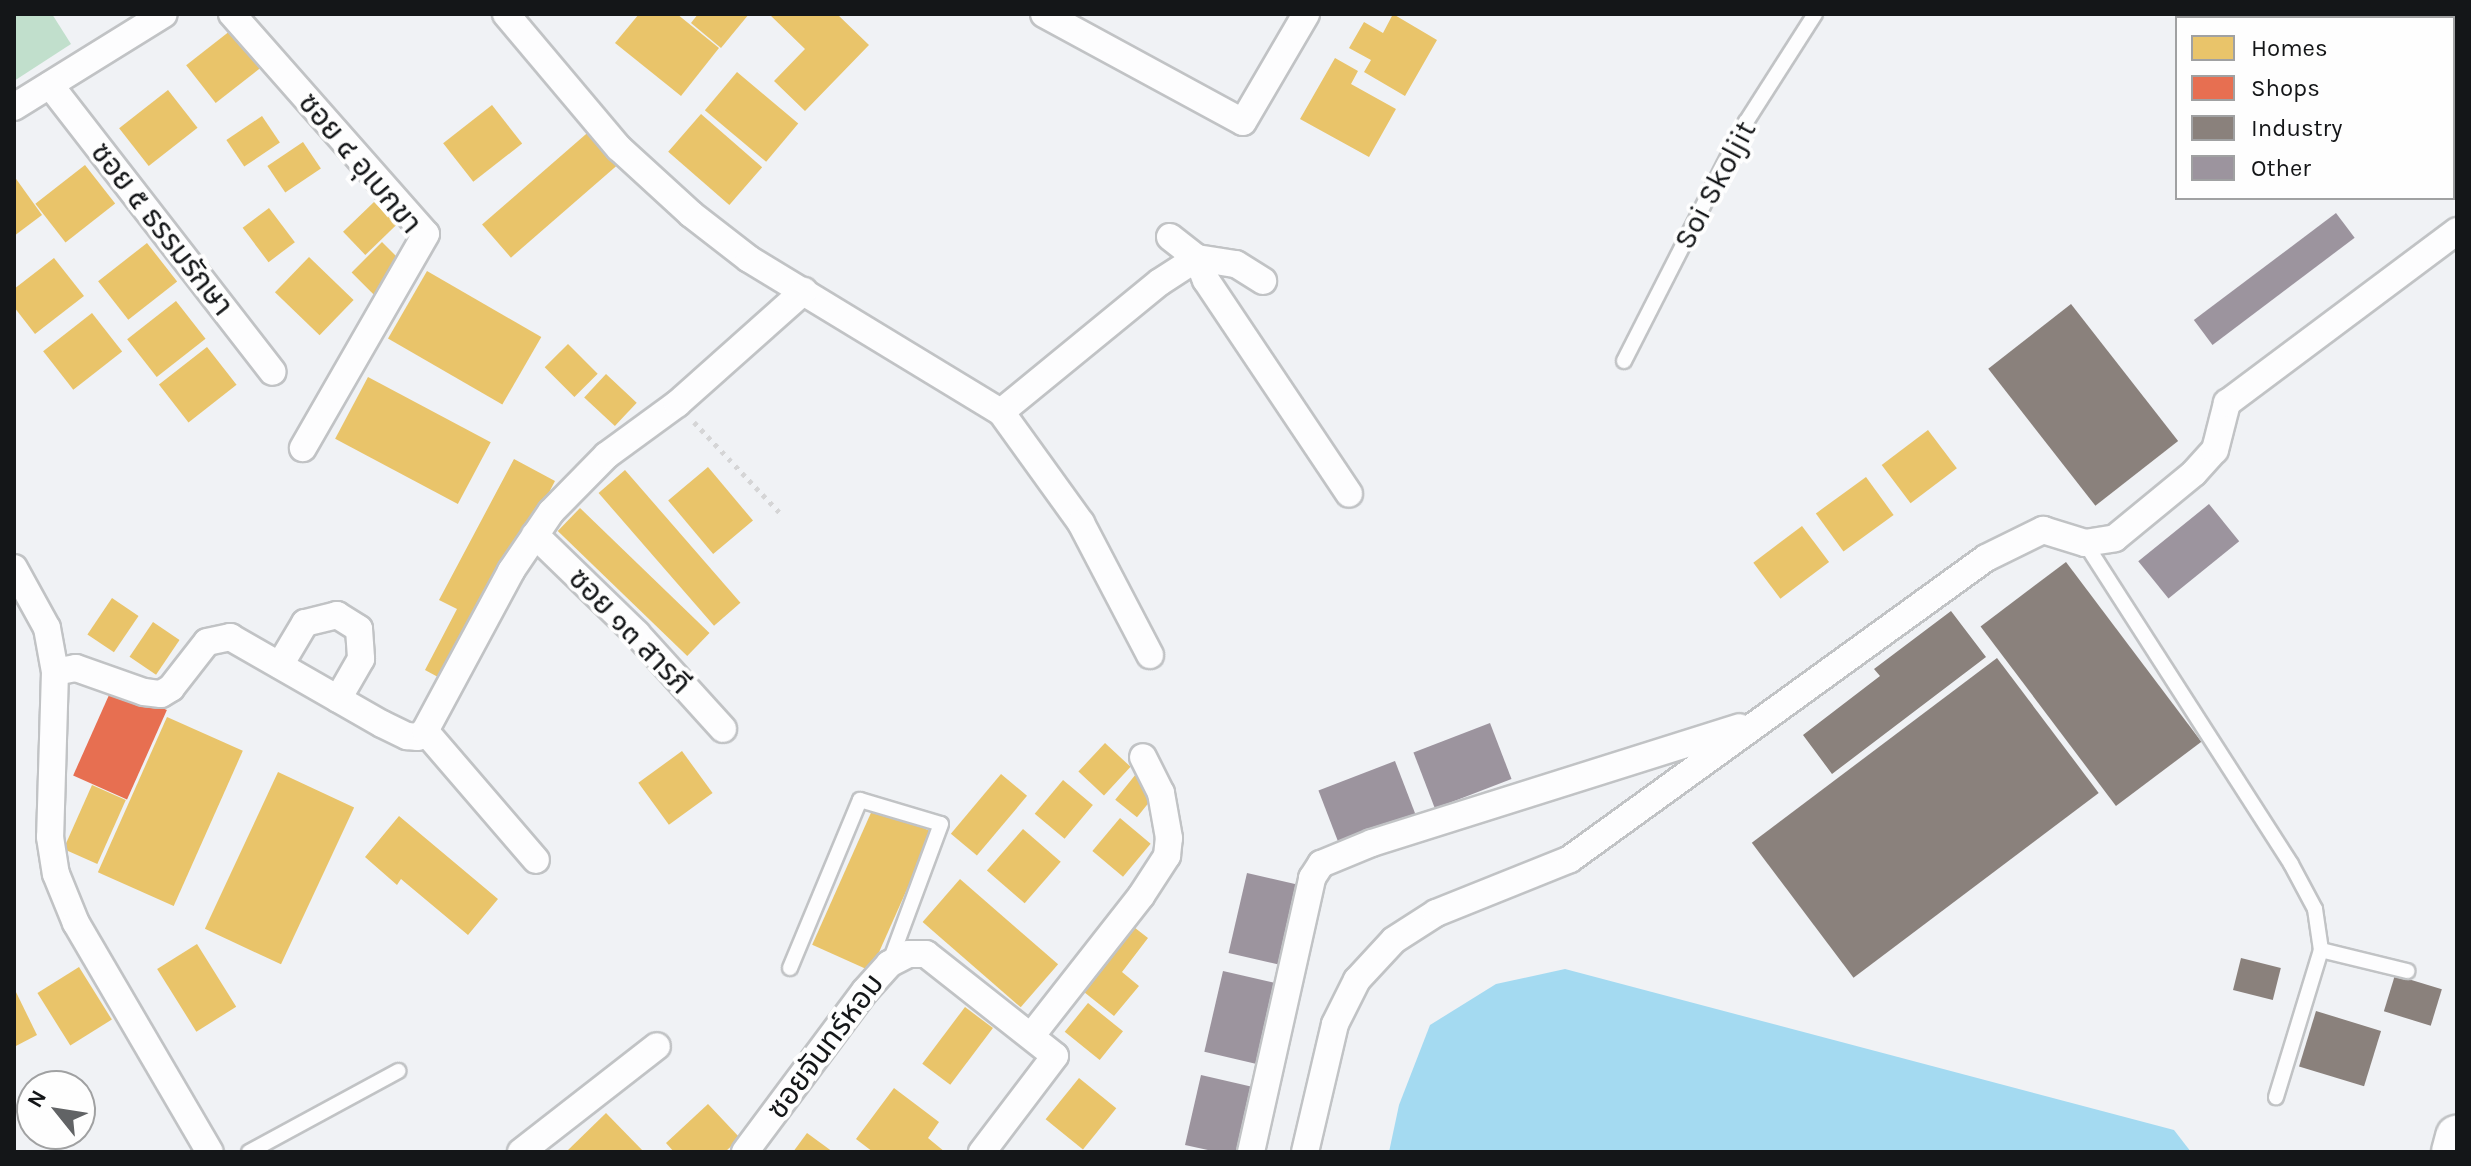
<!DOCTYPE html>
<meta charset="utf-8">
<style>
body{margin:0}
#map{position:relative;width:2471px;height:1166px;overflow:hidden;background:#f0f2f5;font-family:Karla,"Noto Sans Thai",sans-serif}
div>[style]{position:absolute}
.green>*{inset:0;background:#c1dfcc}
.water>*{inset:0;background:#a4daf1}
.homes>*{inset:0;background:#e9c46a;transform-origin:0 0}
.shops>*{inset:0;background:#e76f51;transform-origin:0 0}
.industry>*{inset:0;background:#8a817c;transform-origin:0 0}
.building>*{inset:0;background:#9c949e;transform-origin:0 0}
.path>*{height:5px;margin-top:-2.5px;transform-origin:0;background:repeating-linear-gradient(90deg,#d5d5d6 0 4px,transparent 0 10px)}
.roads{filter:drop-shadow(2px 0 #c1c3c5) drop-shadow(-2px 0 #c1c3c5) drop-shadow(0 2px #c1c3c5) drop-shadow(0 -2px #c1c3c5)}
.lane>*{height:14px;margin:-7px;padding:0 7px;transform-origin:7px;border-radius:7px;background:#fdfdfe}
.street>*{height:26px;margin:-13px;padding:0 13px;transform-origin:13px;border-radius:13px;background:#fdfdfe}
.primary>*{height:42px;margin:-21px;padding:0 21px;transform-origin:21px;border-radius:21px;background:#fdfdfe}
span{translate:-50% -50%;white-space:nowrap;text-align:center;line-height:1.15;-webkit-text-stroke:8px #fefefe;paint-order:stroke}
.street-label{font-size:30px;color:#141618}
.frame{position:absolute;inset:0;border:16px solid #141618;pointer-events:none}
.legend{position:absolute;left:2175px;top:16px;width:280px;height:184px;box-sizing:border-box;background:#fefefe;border:2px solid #a0a1a2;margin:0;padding:10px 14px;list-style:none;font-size:24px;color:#141618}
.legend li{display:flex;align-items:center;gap:16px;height:40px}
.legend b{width:40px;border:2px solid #a0a1a2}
.north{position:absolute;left:16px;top:1070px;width:80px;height:80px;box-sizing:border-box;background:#fefefe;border:2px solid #a0a1a2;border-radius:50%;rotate:300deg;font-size:22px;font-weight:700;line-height:32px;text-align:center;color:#141618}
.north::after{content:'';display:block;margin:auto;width:28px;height:36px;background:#616365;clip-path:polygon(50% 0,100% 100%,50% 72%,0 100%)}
</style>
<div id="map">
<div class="green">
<div style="clip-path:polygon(14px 14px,52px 14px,71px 44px,14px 81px)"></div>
</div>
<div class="water">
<div style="clip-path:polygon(1565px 969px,2174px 1130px,2191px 1152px,1389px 1152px,1399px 1105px,1430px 1025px,1496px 984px)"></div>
</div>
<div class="homes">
<div style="clip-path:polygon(639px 14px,677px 14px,719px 48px,681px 96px,615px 43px)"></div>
<div style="clip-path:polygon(698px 14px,749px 14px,721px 48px,691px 23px)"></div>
<div style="clip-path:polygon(769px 14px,837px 14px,869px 45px,805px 111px,774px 81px,805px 49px)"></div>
<div style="clip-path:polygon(1393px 14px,1437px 40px,1405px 96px,1364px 72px,1371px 60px,1349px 48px,1364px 22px,1383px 33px)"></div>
<div style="left:235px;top:27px;width:48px;height:62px;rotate:52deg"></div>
<div style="clip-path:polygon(1335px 58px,1358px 71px,1351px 84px,1396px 109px,1369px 157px,1300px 119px)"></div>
<div style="left:737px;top:72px;width:80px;height:50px;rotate:40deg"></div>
<div style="left:168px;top:90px;width:48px;height:62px;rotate:52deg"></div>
<div style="left:492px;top:105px;width:49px;height:62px;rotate:52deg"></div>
<div style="left:701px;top:114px;width:81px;height:50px;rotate:41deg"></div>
<div style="left:262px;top:116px;width:32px;height:43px;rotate:56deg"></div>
<div style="left:593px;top:128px;width:44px;height:147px;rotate:49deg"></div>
<div style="left:303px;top:142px;width:32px;height:43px;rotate:56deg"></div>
<div style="left:85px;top:165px;width:49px;height:63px;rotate:52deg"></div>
<div style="clip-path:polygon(14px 176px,42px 215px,14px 236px)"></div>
<div style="left:374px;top:202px;width:32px;height:43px;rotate:46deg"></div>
<div style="left:269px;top:208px;width:43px;height:33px;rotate:53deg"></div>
<div style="left:382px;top:242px;width:33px;height:43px;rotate:45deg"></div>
<div style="left:147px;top:243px;width:49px;height:62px;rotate:52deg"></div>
<div style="left:309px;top:257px;width:62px;height:49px;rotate:44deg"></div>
<div style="clip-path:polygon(54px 258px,84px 296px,35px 334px,14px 307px,14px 289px)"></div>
<div style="left:427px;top:271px;width:132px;height:78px;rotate:30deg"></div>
<div style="left:176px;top:301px;width:48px;height:62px;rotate:52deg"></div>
<div style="left:92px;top:313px;width:49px;height:62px;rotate:52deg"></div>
<div style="left:568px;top:344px;width:42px;height:33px;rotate:45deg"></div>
<div style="left:207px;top:347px;width:48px;height:61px;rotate:52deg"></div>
<div style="left:606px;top:374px;width:42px;height:32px;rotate:43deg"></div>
<div style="left:368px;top:377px;width:139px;height:70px;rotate:28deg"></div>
<div style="left:1928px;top:430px;width:48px;height:58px;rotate:53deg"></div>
<div style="clip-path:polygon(514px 459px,555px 481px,449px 683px,425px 670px,457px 609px,439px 600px)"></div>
<div style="left:708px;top:467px;width:70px;height:52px;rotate:50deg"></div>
<div style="left:625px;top:470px;width:176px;height:35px;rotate:49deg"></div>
<div style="left:1866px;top:477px;width:47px;height:62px;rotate:54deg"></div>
<div style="left:580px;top:508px;width:180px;height:32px;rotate:44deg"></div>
<div style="left:1802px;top:526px;width:45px;height:61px;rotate:53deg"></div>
<div style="left:112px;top:598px;width:32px;height:44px;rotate:34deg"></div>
<div style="left:153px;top:622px;width:32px;height:42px;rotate:34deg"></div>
<div style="left:167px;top:717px;width:83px;height:170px;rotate:24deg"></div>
<div style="left:1105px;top:743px;width:35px;height:39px;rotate:43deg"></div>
<div style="left:682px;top:751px;width:52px;height:54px;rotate:54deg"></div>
<div style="left:278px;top:772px;width:84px;height:173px;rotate:25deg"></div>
<div style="left:1001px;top:774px;width:34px;height:78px;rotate:40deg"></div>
<div style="left:1136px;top:774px;width:28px;height:33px;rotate:39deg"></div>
<div style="left:1063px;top:780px;width:39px;height:44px;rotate:40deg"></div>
<div style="left:92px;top:785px;width:37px;height:70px;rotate:24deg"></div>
<div style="left:874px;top:806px;width:64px;height:152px;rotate:24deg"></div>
<div style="clip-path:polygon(399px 816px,498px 899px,468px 935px,401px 879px,397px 885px,365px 857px)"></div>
<div style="left:1120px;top:818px;width:40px;height:43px;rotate:40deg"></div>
<div style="left:1023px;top:829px;width:50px;height:55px;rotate:41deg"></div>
<div style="left:960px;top:879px;width:130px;height:57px;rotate:41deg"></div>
<div style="clip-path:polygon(1130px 924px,1148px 938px,1122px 972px,1139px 986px,1114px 1016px,1079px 988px)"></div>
<div style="left:197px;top:944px;width:74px;height:47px;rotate:58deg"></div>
<div style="left:79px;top:967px;width:62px;height:49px;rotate:58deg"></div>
<div style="clip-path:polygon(14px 988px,37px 1035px,14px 1047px)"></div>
<div style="left:1088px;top:1003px;width:45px;height:37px;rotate:39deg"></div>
<div style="left:965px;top:1007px;width:35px;height:71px;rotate:37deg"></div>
<div style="left:1079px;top:1078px;width:48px;height:53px;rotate:39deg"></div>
<div style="clip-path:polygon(894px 1088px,939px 1122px,928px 1138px,945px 1152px,873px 1152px,856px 1139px)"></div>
<div style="clip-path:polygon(708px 1104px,740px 1138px,725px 1152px,674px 1152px,666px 1143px)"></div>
<div style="clip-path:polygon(606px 1113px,644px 1152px,566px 1152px)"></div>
<div style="clip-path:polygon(807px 1133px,833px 1152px,793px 1152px)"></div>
</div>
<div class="shops">
<div style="left:113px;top:686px;width:59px;height:98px;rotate:24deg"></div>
</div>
<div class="industry">
<div style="left:2071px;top:304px;width:174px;height:105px;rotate:52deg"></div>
<div style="left:2066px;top:562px;width:225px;height:107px;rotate:53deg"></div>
<div style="clip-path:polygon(1951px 611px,1986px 657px,1832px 774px,1803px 735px,1880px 676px,1874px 669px)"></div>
<div style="left:1997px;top:658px;width:169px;height:307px;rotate:53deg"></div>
<div style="left:2241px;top:958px;width:41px;height:33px;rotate:14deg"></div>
<div style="left:2395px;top:975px;width:49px;height:38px;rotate:17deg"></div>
<div style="left:2316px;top:1011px;width:68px;height:58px;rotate:17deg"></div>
</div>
<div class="building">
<div style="left:2336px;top:213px;width:31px;height:178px;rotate:53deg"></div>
<div style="left:2209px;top:504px;width:48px;height:91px;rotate:51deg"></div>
<div style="left:1490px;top:723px;width:60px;height:82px;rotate:69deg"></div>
<div style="left:1395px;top:761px;width:60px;height:82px;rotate:69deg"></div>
<div style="left:1247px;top:873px;width:57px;height:82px;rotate:13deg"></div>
<div style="left:1223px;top:971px;width:57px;height:83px;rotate:13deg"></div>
<div style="clip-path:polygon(1201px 1075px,1253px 1087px,1239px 1152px,1217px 1152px,1185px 1145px)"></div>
</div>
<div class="path">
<div style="left:694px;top:422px;width:128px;rotate:46.6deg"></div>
</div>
<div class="roads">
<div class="lane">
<div style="left:1624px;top:361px;width:268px;rotate:-63deg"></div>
<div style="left:1746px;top:122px;width:128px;rotate:-57.4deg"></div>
<div style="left:2085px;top:543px;width:381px;rotate:57.3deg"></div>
<div style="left:2291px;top:864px;width:51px;rotate:61.9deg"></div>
<div style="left:2315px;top:909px;width:41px;rotate:81.7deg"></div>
<div style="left:2321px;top:950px;width:154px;rotate:107deg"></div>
<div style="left:2321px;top:950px;width:89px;rotate:13.7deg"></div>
<div style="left:790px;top:968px;width:182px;rotate:-67.4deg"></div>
<div style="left:860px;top:800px;width:84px;rotate:16.5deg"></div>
<div style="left:941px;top:824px;width:146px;rotate:110.4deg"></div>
<div style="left:249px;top:1152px;width:170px;rotate:-28.5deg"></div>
</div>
<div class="street">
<div style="left:232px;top:14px;width:293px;rotate:48.6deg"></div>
<div style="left:426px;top:234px;width:247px;rotate:119.9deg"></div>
<div style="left:506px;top:14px;width:175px;rotate:49.9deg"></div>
<div style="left:619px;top:148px;width:98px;rotate:42.5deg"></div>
<div style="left:691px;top:214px;width:73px;rotate:37.8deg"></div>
<div style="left:749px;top:259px;width:295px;rotate:31.3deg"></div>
<div style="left:1001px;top:412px;width:137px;rotate:54.2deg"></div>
<div style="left:1081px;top:523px;width:149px;rotate:62.4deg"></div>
<div style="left:1044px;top:14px;width:226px;rotate:28.5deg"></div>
<div style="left:1243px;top:122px;width:125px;rotate:-59.7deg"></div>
<div style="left:50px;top:85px;width:363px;rotate:52.2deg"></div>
<div style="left:14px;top:107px;width:176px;rotate:-31.8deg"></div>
<div style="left:1170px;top:237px;width:34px;rotate:38deg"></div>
<div style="left:1197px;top:258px;width:24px;rotate:68deg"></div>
<div style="left:1206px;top:280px;width:257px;rotate:56.2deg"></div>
<div style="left:1001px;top:412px;width:205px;rotate:-39.3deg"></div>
<div style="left:1160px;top:282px;width:44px;rotate:-33deg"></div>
<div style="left:1197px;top:258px;width:39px;rotate:9deg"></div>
<div style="left:1236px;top:264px;width:32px;rotate:32deg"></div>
<div style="left:535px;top:535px;width:142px;rotate:44.1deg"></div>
<div style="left:637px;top:634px;width:128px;rotate:47.8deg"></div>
<div style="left:14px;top:568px;width:68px;rotate:61.2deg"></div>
<div style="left:47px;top:628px;width:45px;rotate:79.7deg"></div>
<div style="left:55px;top:672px;width:165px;rotate:91.7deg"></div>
<div style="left:50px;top:837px;width:37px;rotate:81deg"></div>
<div style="left:56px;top:874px;width:53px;rotate:67.8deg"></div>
<div style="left:76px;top:923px;width:265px;rotate:59.7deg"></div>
<div style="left:280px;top:665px;width:49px;rotate:-59.2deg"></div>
<div style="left:305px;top:623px;width:33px;rotate:-14deg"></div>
<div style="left:337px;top:615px;width:26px;rotate:32deg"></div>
<div style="left:359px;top:629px;width:30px;rotate:86deg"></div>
<div style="left:361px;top:659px;width:46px;rotate:119.9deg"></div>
<div style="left:55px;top:672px;width:21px;rotate:-11deg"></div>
<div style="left:76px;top:668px;width:72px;rotate:19.4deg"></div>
<div style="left:144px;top:692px;width:17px;rotate:7deg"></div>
<div style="left:161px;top:694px;width:12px;rotate:-31deg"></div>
<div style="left:171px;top:688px;width:58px;rotate:-52deg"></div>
<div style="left:207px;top:642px;width:24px;rotate:-12deg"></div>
<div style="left:230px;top:637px;width:175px;rotate:29.8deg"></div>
<div style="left:382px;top:724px;width:28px;rotate:26deg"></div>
<div style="left:407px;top:736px;width:11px;rotate:5deg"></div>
<div style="left:418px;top:737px;width:9px;rotate:-41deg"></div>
<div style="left:425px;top:731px;width:182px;rotate:-61.7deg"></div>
<div style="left:511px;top:571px;width:71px;rotate:-55.9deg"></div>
<div style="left:551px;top:512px;width:80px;rotate:-45.5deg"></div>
<div style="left:607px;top:455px;width:87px;rotate:-36.1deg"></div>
<div style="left:677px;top:404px;width:170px;rotate:-41.7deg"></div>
<div style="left:425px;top:731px;width:170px;rotate:49.3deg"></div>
<div style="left:1032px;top:1035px;width:177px;rotate:-51.9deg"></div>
<div style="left:1141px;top:896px;width:48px;rotate:-57deg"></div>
<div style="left:1167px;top:856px;width:18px;rotate:-84deg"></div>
<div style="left:1169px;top:838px;width:46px;rotate:-100.1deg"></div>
<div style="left:1161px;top:793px;width:40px;rotate:-116.6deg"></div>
<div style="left:521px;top:1152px;width:172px;rotate:-37.9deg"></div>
<div style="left:745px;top:1152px;width:201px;rotate:-53.3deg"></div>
<div style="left:865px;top:991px;width:36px;rotate:-48deg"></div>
<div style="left:889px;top:964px;width:22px;rotate:-27deg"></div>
<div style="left:909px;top:954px;width:17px"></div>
<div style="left:926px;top:954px;width:164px;rotate:38.3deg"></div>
<div style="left:1055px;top:1056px;width:121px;rotate:127.2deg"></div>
<div style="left:1251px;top:1152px;width:281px;rotate:-77.4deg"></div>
<div style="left:1312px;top:878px;width:17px;rotate:-57deg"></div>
<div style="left:1321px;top:864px;width:55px;rotate:-22.4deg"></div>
<div style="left:1372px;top:843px;width:385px;rotate:-17.5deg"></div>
<div style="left:1305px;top:1152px;width:131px;rotate:-76.8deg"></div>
<div style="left:1335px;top:1024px;width:49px;rotate:-63.4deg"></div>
<div style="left:1357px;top:980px;width:54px;rotate:-47.2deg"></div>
<div style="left:1394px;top:940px;width:50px;rotate:-32.7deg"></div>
<div style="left:1436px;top:913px;width:144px;rotate:-21.9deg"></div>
<div style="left:1570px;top:859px;width:513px;rotate:-35.89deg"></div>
<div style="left:1986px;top:558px;width:64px;rotate:-26.2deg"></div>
<div style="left:2043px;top:530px;width:44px;rotate:17.2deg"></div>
<div style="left:2085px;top:543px;width:30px;rotate:-9deg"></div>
<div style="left:2115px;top:538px;width:102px;rotate:-39.4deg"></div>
<div style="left:2194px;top:473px;width:31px;rotate:-48deg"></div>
<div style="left:2215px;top:450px;width:49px;rotate:-75.7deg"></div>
<div style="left:2227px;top:403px;width:287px;rotate:-36.8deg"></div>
</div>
<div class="primary">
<div style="left:2380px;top:14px;width:6px;rotate:45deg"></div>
<div style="left:2453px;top:114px;width:7px;rotate:56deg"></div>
<div style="left:2453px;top:1152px;width:16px;rotate:-75deg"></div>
</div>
</div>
<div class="street-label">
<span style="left:360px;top:163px;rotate:50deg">ซอย ๔ อุเบกขา</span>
<span style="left:1715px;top:185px;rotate:-62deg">Soi Skoljit</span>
<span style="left:162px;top:229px;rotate:52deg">ซอย ๕ ธรรมรักษา</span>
<span style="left:630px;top:631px;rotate:46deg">ซอย ๑๓ สารภี</span>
<span style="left:825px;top:1046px;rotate:-53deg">ซอยจันทร์หอม</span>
</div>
<div class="frame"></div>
<ul class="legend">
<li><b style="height:22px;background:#e9c46a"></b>Homes</li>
<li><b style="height:22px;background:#e76f51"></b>Shops</li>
<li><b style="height:22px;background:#8a817c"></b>Industry</li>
<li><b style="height:22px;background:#9c949e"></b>Other</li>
</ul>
<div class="north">N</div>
</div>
